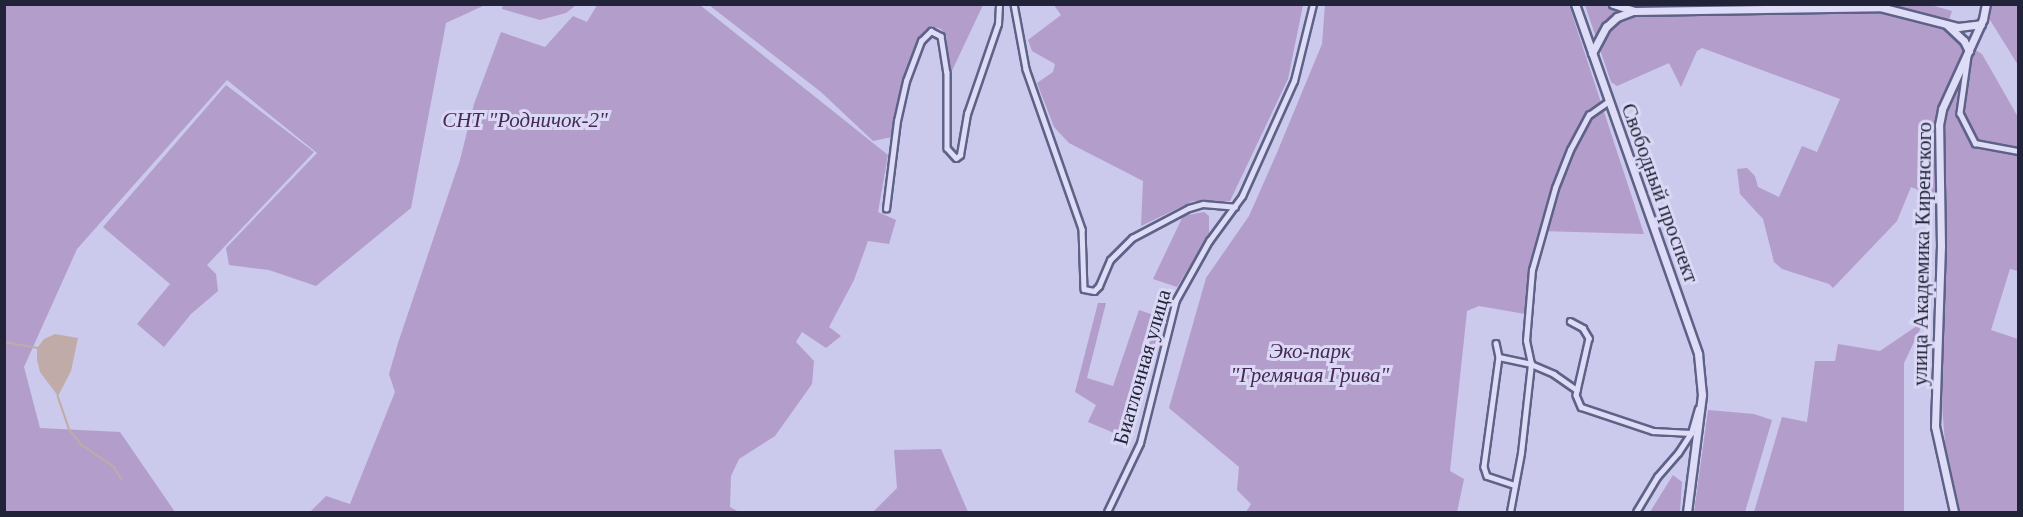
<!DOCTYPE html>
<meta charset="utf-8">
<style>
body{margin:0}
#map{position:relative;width:2023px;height:517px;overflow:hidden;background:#cbc9ec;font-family:"Times New Roman",serif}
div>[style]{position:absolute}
.green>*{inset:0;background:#b39dca}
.water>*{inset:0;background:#c1aba9}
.stream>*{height:1.5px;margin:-0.75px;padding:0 0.75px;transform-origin:0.75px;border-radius:0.75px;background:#c1aba9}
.roads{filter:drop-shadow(2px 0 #5e6287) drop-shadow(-2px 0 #5e6287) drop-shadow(0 2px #5e6287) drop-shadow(0 -2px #5e6287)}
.minor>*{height:4.5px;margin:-2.25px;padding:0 2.25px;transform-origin:2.25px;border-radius:2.25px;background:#dedcf7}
.secondary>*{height:7px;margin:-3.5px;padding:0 3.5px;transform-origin:3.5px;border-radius:3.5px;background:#dedcf7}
span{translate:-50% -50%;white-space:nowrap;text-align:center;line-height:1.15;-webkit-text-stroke:6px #dad8f4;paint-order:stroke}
.park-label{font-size:21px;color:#442954;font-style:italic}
.street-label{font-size:21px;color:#212439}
.frame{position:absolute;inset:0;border:6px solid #212439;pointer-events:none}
</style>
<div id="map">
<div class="green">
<div style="clip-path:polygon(1927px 4px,1952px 11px,1945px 31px,1982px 54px,2018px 117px,2018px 271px,2010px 269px,1991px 330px,2018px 339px,2018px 512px,1960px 512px,1945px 443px,1940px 379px,1946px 207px,1938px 198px,1911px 187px,1897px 221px,1833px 288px,1829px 284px,1782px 269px,1774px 262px,1763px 219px,1740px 194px,1737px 169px,1747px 168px,1755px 176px,1758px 187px,1779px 197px,1802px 146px,1817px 152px,1840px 99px,1702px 48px,1697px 51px,1681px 87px,1669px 63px,1617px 86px,1611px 82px,1585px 5px)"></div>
<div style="clip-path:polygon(4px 5px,485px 5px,446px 23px,411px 208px,316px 286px,269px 270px,229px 265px,226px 248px,317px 153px,227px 80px,77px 249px,24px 367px,40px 428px,120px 432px,175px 512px,5px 512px)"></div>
<div style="clip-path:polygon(503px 5px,503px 4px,576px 5px,566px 13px,540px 20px,502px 9px)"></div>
<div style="clip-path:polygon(597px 5px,700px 5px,888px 155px,878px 212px,896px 220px,889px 244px,868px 241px,854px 280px,829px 327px,841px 336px,826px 348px,802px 332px,796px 342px,814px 361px,812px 384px,775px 436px,739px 459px,731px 476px,730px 507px,739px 512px,310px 512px,326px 496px,350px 504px,395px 392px,389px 374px,398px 343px,460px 160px,474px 104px,501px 32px,545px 47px,573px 16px,587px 22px)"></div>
<div style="clip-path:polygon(709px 5px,983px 5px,950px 75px,946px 35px,941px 29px,932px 26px,925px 30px,911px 58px,892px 137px,873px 141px,821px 92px)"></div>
<div style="clip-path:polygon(1054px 5px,1303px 5px,1288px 79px,1230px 201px,1193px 201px,1141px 226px,1143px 181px,1069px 143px,1054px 127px,1037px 83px,1053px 72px,1055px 64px,1032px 51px,1028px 40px,1061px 15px)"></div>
<div style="clip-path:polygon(1325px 5px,1569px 5px,1644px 234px,1541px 231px,1528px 274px,1525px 314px,1479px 306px,1467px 311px,1450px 471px,1464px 479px,1457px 512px,1246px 512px,1251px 504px,1237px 490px,1239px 467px,1169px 408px,1206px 278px,1249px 216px,1276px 155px,1322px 44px)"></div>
<div style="clip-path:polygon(1991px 5px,2018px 5px,2018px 65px,1990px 20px)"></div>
<div style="clip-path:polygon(226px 85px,314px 152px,207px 265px,216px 274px,218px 291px,191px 314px,164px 347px,137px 324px,170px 284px,103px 227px)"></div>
<div style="clip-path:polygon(1204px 212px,1209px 216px,1209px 234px,1177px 287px,1153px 279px,1183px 216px)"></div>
<div style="clip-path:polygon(1098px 303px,1106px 303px,1087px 378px,1113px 386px,1139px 310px,1162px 318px,1135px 425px,1126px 438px,1088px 422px,1096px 405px,1075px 392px)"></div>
<div style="clip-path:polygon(1924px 321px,1904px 363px,1904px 512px,1754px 512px,1782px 417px,1807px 422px,1815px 361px,1835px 361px,1838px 344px,1880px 351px)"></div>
<div style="clip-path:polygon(1708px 410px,1754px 414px,1772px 420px,1745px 512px,1694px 512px)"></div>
<div style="clip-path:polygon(941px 449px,968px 512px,873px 512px,897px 488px,894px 450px)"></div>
<div style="clip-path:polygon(1673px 475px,1682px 482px,1680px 512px,1650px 512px)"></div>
</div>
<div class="water">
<div style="clip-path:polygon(55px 334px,78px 338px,71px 371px,58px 396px,40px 372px,37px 360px,37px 348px,44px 339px)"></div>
</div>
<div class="stream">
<div style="left:4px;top:342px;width:34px;rotate:10deg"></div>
<div style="left:58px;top:396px;width:36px;rotate:71deg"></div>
<div style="left:70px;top:430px;width:18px;rotate:52deg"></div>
<div style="left:81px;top:444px;width:40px;rotate:34.9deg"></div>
<div style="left:114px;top:467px;width:15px;rotate:58deg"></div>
</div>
<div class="roads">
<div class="minor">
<div style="left:1014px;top:4px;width:66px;rotate:79.5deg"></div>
<div style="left:1026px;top:69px;width:170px;rotate:70.7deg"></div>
<div style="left:1082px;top:229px;width:60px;rotate:88.1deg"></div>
<div style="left:1084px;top:289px;width:10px;rotate:11deg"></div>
<div style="left:1094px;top:291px;width:7px;rotate:-45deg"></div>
<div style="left:1099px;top:286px;width:28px;rotate:-67deg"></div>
<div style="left:1110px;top:260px;width:31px;rotate:-45deg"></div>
<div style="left:1132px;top:238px;width:64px;rotate:-27.8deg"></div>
<div style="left:1189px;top:208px;width:15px;rotate:-16deg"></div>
<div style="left:1203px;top:204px;width:32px;rotate:5deg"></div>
<div style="left:1968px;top:56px;width:58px;rotate:98deg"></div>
<div style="left:1960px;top:113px;width:34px;rotate:63deg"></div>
<div style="left:1975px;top:143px;width:44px;rotate:10.5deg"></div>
<div style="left:886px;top:209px;width:89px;rotate:-82.9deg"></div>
<div style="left:897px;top:121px;width:41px;rotate:-77.3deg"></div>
<div style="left:906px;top:81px;width:43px;rotate:-69.4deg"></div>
<div style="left:921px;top:41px;width:14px;rotate:-45deg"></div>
<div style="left:931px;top:31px;width:11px;rotate:27deg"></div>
<div style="left:941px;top:36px;width:36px;rotate:81deg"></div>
<div style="left:947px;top:72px;width:76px;rotate:90deg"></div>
<div style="left:947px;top:148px;width:13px;rotate:48deg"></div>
<div style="left:956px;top:158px;width:5px;rotate:-37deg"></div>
<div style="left:960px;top:155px;width:42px;rotate:-80.3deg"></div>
<div style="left:967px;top:114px;width:95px;rotate:-71deg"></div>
<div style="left:998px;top:24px;width:20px;rotate:-87deg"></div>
<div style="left:1570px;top:321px;width:15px;rotate:28deg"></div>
<div style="left:1583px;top:328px;width:12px;rotate:59deg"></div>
<div style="left:1589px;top:338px;width:58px;rotate:102.8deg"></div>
<div style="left:1576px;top:395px;width:13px;rotate:67deg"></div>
<div style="left:1581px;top:407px;width:76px;rotate:18.4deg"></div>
<div style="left:1653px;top:431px;width:38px;rotate:3deg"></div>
<div style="left:1496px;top:343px;width:14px;rotate:78deg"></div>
<div style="left:1499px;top:357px;width:111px;rotate:97.8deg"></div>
<div style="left:1484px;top:467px;width:9px;rotate:72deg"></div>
<div style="left:1487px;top:476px;width:29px;rotate:18deg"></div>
<div style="left:1499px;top:357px;width:33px;rotate:12deg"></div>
<div style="left:1531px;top:364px;width:25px;rotate:23deg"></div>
<div style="left:1554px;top:374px;width:28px;rotate:35deg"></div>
<div style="left:1107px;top:512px;width:76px;rotate:-64.4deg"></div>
<div style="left:1140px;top:443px;width:147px;rotate:-75.9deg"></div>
<div style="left:1176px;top:300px;width:68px;rotate:-60.8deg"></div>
<div style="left:1209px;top:241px;width:56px;rotate:-53.7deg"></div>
<div style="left:1242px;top:196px;width:126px;rotate:-65.7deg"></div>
<div style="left:1294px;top:81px;width:79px;rotate:-76.1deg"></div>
<div style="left:1510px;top:512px;width:60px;rotate:-79.4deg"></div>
<div style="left:1521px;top:453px;width:90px;rotate:-83.6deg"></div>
<div style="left:1531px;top:364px;width:24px;rotate:-102deg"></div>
<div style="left:1526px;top:341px;width:71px;rotate:-85.2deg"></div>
<div style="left:1532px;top:270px;width:85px;rotate:-74.3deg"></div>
<div style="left:1555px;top:188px;width:41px;rotate:-68.5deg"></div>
<div style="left:1570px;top:150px;width:40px;rotate:-62deg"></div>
<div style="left:1589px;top:115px;width:24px;rotate:-35deg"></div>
<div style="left:1636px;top:512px;width:41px;rotate:-59deg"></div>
<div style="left:1657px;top:477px;width:32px;rotate:-49deg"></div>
<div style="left:1678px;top:453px;width:24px;rotate:-57deg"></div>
<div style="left:1691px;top:433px;width:25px;rotate:-74deg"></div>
</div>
<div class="secondary">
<div style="left:1575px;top:4px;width:371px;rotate:70.6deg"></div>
<div style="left:1698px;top:354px;width:41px;rotate:84.4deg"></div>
<div style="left:1702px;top:395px;width:118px;rotate:97.3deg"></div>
<div style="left:1613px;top:4px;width:22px;rotate:18deg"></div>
<div style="left:1634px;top:11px;width:246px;rotate:-0.9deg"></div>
<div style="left:1880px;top:7px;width:81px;rotate:14.4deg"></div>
<div style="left:1958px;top:27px;width:23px;rotate:-7deg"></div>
<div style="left:1947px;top:25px;width:23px;rotate:43deg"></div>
<div style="left:1964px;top:41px;width:11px;rotate:63deg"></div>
<div style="left:1592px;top:53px;width:30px;rotate:-62deg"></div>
<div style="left:1606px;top:27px;width:15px;rotate:-42deg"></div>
<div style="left:1617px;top:17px;width:17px;rotate:-21deg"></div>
<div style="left:1954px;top:512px;width:88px;rotate:-102.5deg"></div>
<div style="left:1935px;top:426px;width:180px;rotate:-88.1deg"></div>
<div style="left:1941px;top:246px;width:121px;rotate:-90.9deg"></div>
<div style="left:1939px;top:125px;width:16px;rotate:-79deg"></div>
<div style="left:1942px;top:109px;width:99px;rotate:-65.5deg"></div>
<div style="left:1983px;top:19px;width:15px;rotate:-79deg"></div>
</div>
</div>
<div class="park-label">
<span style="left:525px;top:120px">СНТ "Родничок-2"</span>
<span style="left:1310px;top:363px">Эко-парк<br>"Гремячая Грива"</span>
</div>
<div class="street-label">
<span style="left:1660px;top:193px;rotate:70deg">Свободный проспект</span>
<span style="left:1922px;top:254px;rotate:-89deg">улица Академика Киренского</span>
<span style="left:1142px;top:367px;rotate:-74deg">Биатлонная улица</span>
</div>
<div class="frame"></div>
</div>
